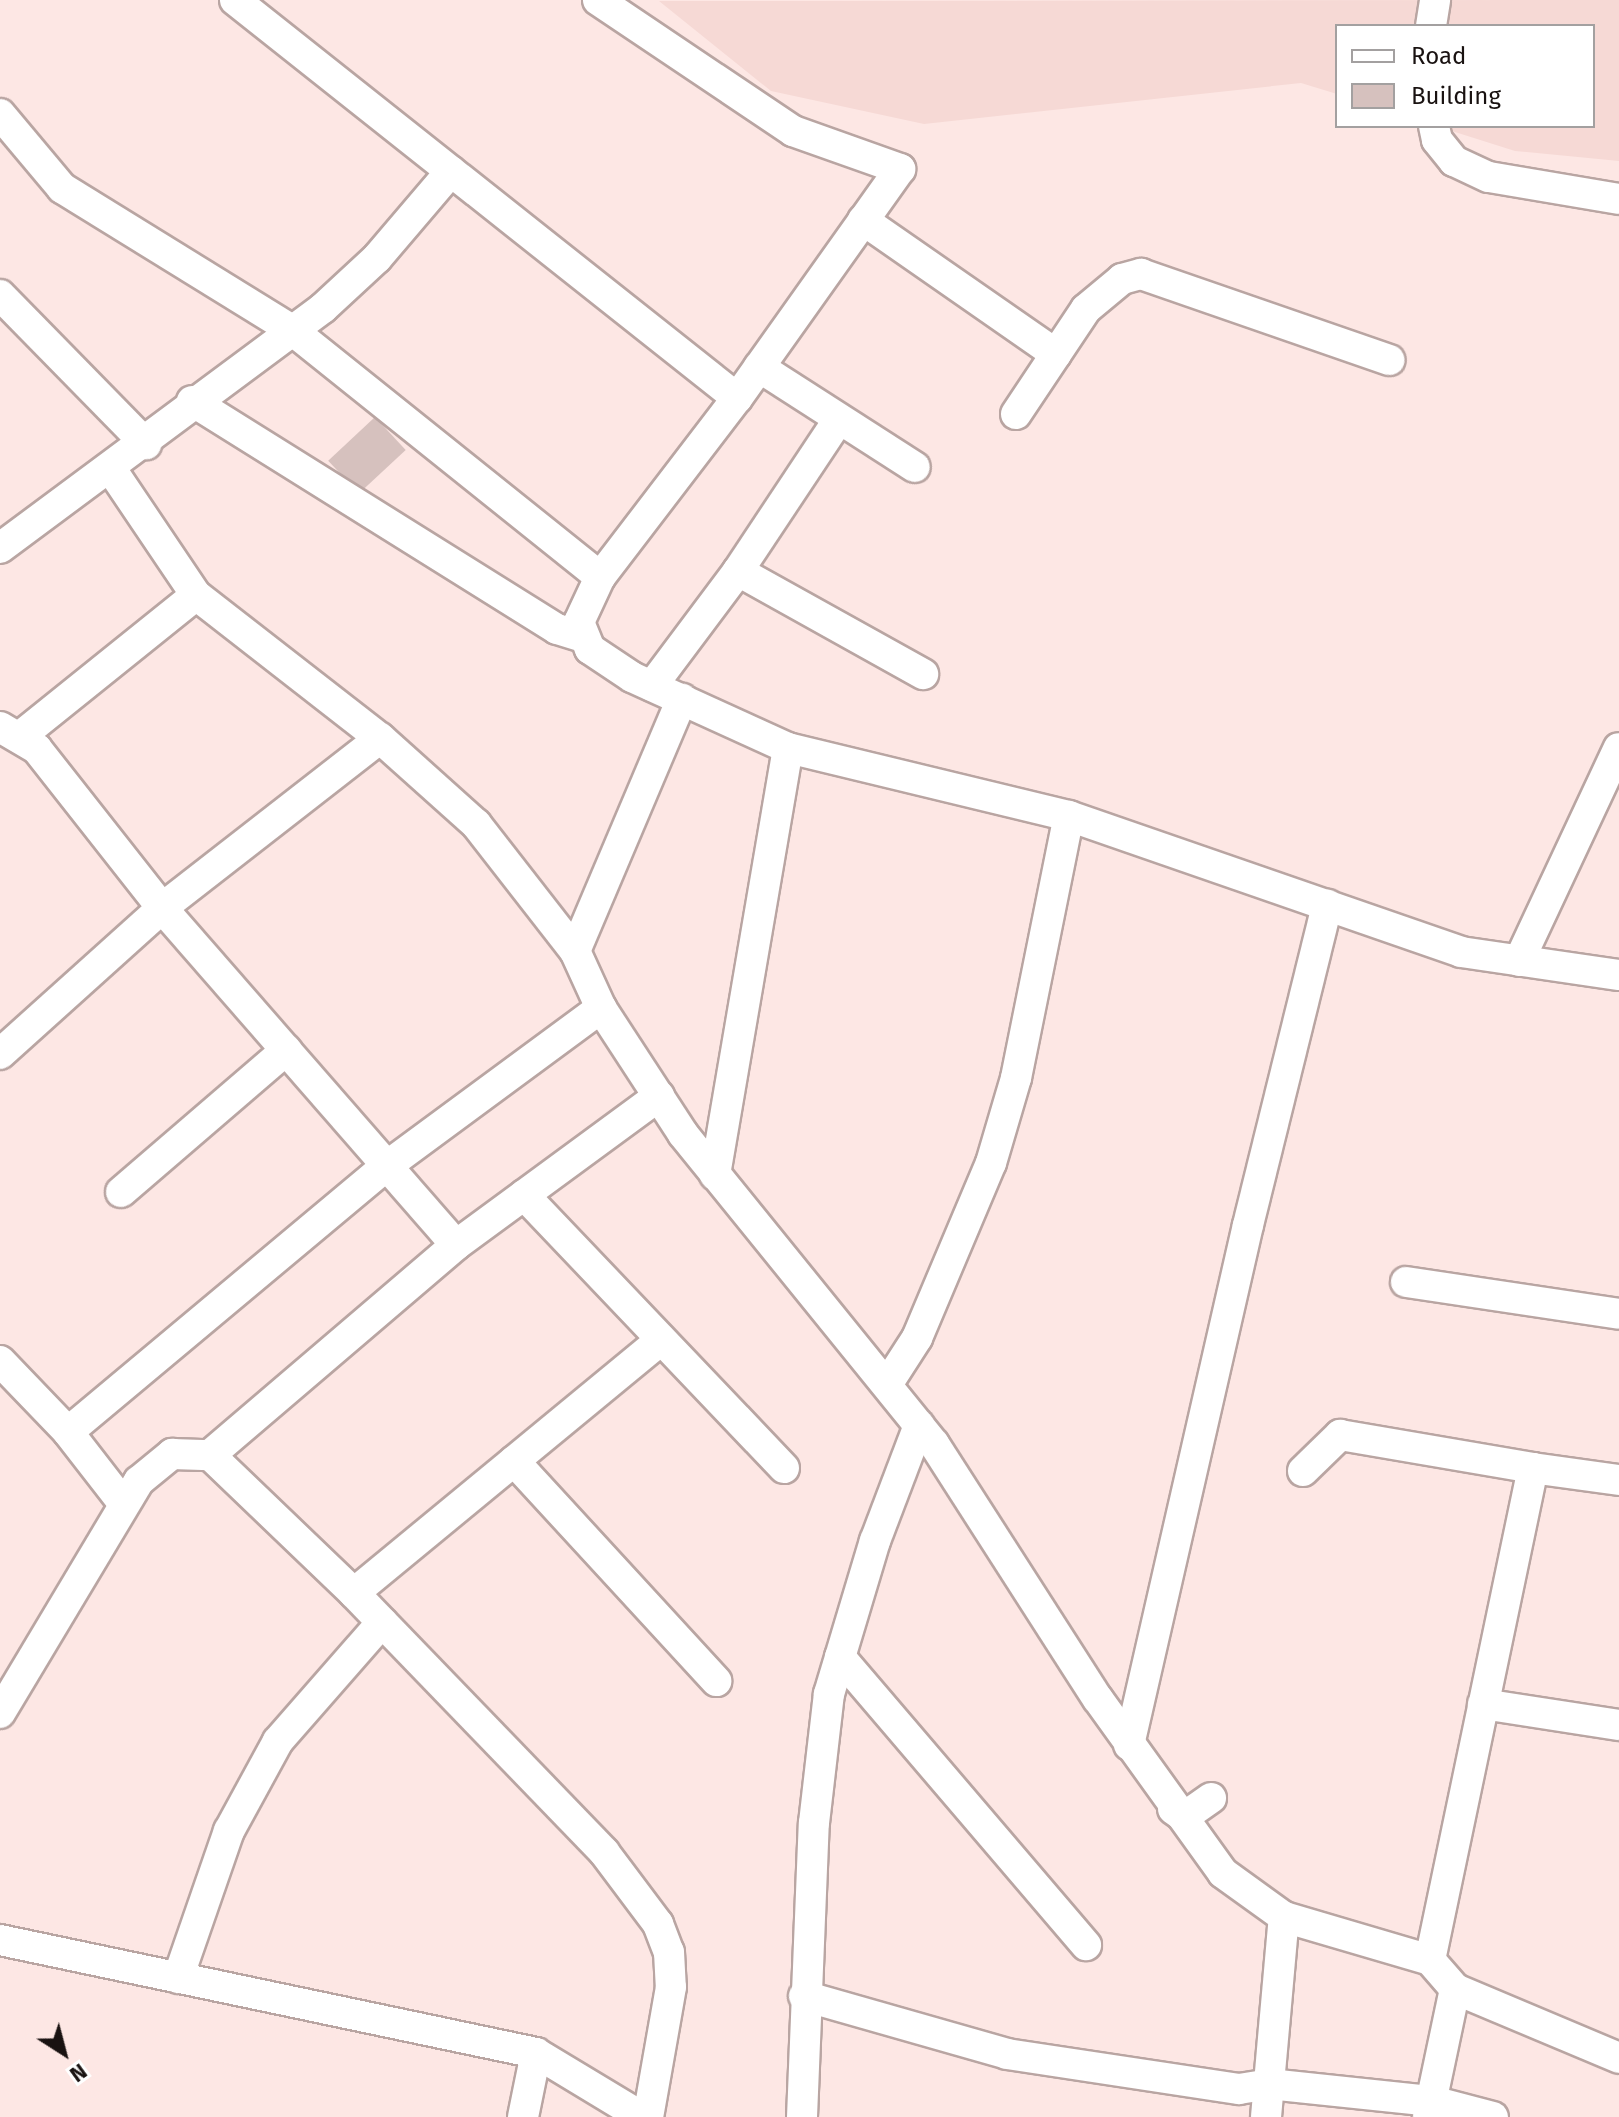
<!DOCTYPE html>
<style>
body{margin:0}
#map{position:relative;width:1619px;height:2117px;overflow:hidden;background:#fde7e4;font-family:"Fira Sans",sans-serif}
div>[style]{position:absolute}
.built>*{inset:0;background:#f6d9d5}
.building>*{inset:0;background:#d6c1be;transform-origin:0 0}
.roads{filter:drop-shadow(2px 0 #b9a5a2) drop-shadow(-2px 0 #b9a5a2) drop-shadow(0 2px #b9a5a2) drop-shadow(0 -2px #b9a5a2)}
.minor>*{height:30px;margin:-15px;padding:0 15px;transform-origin:15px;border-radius:15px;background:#fff}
span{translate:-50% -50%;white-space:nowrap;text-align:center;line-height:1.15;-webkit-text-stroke:6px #fff;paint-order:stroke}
.legend{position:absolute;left:1335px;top:24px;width:260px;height:104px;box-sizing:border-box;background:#fff;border:2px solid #a3a0a0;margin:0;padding:10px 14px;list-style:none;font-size:24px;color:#191211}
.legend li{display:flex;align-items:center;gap:16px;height:40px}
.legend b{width:40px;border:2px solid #a3a0a0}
.north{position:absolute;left:24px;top:2013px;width:80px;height:80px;-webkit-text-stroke:6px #fff;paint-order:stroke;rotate:144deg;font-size:22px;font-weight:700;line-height:32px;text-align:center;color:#191211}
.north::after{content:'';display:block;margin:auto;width:28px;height:36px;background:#191211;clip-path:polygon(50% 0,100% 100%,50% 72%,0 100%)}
</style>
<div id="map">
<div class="built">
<div style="clip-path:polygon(1619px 0,1619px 161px,1515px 151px,1436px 126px,1593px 126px,1593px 26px,1337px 26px,1337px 94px,1301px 83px,924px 124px,771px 91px,659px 1px)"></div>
</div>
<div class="building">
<div style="left:375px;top:417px;width:45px;height:64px;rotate:47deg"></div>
</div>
<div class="roads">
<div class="minor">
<div style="left:235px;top:0;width:641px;rotate:38.41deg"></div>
<div style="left:598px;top:0;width:235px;rotate:33.9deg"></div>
<div style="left:793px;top:131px;width:114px;rotate:19.6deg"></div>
<div style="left:900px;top:169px;width:281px;rotate:125.4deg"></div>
<div style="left:737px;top:398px;width:225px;rotate:127.4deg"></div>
<div style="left:600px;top:577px;width:50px;rotate:115deg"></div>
<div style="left:579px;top:622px;width:29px;rotate:68deg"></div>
<div style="left:590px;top:649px;width:50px;rotate:33.7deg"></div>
<div style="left:632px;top:677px;width:171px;rotate:24.5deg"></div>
<div style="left:788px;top:748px;width:289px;rotate:13.6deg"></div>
<div style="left:1069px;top:816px;width:415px;rotate:19.1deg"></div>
<div style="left:1461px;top:952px;width:160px;rotate:8.3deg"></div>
<div style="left:1431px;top:26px;width:26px;rotate:-81deg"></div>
<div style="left:0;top:114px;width:97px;rotate:50deg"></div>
<div style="left:62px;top:188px;width:270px;rotate:31.7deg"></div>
<div style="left:292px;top:330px;width:395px;rotate:38.7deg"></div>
<div style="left:1434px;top:126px;width:14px;rotate:78deg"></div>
<div style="left:1437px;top:140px;width:27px;rotate:51deg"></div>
<div style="left:1454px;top:161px;width:38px;rotate:25deg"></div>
<div style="left:1489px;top:177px;width:132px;rotate:9.6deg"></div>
<div style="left:863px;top:220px;width:235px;rotate:34.8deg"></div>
<div style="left:0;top:295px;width:209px;rotate:45.6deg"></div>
<div style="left:759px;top:367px;width:185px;rotate:32.7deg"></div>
<div style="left:192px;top:401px;width:430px;rotate:32deg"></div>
<div style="left:557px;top:629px;width:27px;rotate:17deg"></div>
<div style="left:1016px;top:414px;width:126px;rotate:-56.3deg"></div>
<div style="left:1086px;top:309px;width:47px;rotate:-39.8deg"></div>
<div style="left:1122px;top:279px;width:20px;rotate:-15deg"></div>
<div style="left:1141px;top:274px;width:263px;rotate:19.1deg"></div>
<div style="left:111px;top:469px;width:152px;rotate:56deg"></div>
<div style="left:196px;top:595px;width:233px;rotate:37.9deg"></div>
<div style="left:380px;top:738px;width:129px;rotate:41.9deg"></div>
<div style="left:476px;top:824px;width:161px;rotate:52.1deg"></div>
<div style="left:575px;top:951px;width:63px;rotate:65.5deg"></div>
<div style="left:601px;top:1008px;width:150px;rotate:56.9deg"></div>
<div style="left:683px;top:1134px;width:399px;rotate:51deg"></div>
<div style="left:934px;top:1444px;width:303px;rotate:57.3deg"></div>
<div style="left:1098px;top:1699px;width:214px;rotate:54.3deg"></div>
<div style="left:1223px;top:1873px;width:75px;rotate:35.8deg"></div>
<div style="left:1284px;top:1917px;width:152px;rotate:16.4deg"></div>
<div style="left:0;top:548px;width:402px;rotate:-36.6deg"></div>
<div style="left:323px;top:308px;width:74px;rotate:-42.8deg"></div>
<div style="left:377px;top:258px;width:114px;rotate:-49.6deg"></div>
<div style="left:738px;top:571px;width:212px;rotate:29.1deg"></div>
<div style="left:652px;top:686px;width:144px;rotate:-53.2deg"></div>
<div style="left:738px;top:571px;width:182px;rotate:-56.4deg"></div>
<div style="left:0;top:727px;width:43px;rotate:30.7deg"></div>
<div style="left:37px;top:749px;width:202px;rotate:51.8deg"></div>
<div style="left:162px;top:908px;width:447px;rotate:48.9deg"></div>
<div style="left:22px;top:735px;width:223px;rotate:-38.8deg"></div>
<div style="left:575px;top:951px;width:274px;rotate:-67deg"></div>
<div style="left:1519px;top:961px;width:235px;rotate:-64.9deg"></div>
<div style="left:0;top:1054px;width:218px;rotate:-42deg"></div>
<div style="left:162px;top:908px;width:276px;rotate:-37.9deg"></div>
<div style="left:715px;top:1175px;width:433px;rotate:-80.3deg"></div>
<div style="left:121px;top:1192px;width:218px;rotate:-40.7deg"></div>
<div style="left:524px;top:1195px;width:377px;rotate:46.4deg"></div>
<div style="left:1406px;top:1282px;width:215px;rotate:8.5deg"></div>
<div style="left:0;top:1361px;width:98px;rotate:46.2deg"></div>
<div style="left:68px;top:1432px;width:90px;rotate:52.2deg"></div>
<div style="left:888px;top:1383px;width:54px;rotate:-57.2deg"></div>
<div style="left:917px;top:1338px;width:190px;rotate:-67.1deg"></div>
<div style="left:991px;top:1163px;width:89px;rotate:-73.6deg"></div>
<div style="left:1016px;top:1078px;width:267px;rotate:-78.6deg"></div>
<div style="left:68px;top:1432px;width:412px;rotate:-39.9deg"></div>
<div style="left:384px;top:1168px;width:270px;rotate:-36.4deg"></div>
<div style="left:210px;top:1455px;width:323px;rotate:-40.5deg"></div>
<div style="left:456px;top:1245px;width:252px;rotate:-36.3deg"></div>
<div style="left:514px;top:1461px;width:299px;rotate:47.4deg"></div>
<div style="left:1303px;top:1471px;width:52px;rotate:-44.2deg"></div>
<div style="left:1340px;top:1435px;width:196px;rotate:9.7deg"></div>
<div style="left:1619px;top:1480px;width:87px;rotate:-172.1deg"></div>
<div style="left:1533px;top:1468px;width:503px;rotate:101.82deg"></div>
<div style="left:1430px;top:1960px;width:38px;rotate:49deg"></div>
<div style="left:1455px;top:1989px;width:178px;rotate:22.8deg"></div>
<div style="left:354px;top:1593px;width:398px;rotate:-39.5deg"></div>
<div style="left:840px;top:1657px;width:379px;rotate:49.5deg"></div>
<div style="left:1483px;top:1704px;width:138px;rotate:8.8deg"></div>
<div style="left:0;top:1713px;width:270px;rotate:-59.1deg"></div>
<div style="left:139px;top:1481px;width:43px;rotate:-39.3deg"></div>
<div style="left:172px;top:1454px;width:38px;rotate:2deg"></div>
<div style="left:210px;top:1455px;width:199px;rotate:43.8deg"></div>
<div style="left:354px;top:1593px;width:360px;rotate:46deg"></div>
<div style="left:604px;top:1852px;width:90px;rotate:53.1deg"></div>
<div style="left:658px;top:1924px;width:30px;rotate:69deg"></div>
<div style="left:669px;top:1952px;width:35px;rotate:87deg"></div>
<div style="left:671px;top:1987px;width:132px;rotate:100deg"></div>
<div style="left:1129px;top:1745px;width:533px;rotate:-77.11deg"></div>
<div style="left:1248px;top:1225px;width:330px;rotate:-76.1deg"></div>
<div style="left:1173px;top:1809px;width:14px;rotate:36deg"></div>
<div style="left:1184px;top:1817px;width:33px;rotate:-35deg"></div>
<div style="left:0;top:1940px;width:548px;rotate:11.9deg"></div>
<div style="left:536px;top:2053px;width:124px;rotate:31.1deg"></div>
<div style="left:178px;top:1978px;width:156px;rotate:-70.9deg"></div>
<div style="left:229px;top:1831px;width:102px;rotate:-61.4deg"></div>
<div style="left:278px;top:1741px;width:158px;rotate:-48.8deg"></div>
<div style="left:804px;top:1996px;width:211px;rotate:15.9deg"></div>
<div style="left:1007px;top:2054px;width:235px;rotate:8.6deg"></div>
<div style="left:1239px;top:2089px;width:30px;rotate:-9deg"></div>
<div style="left:1269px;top:2084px;width:164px;rotate:6deg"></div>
<div style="left:1432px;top:2101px;width:63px;rotate:14.7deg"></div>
<div style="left:523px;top:2117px;width:65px;rotate:-78.5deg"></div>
<div style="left:802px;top:2117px;width:294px;rotate:-87.7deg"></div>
<div style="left:814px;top:1823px;width:130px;rotate:-83.4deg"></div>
<div style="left:829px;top:1694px;width:160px;rotate:-73.3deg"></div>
<div style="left:875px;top:1541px;width:124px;rotate:-69.2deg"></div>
<div style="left:1266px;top:2117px;width:201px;rotate:-84.9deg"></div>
<div style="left:1428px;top:2117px;width:131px;rotate:-78.1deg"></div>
</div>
</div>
<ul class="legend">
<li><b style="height:10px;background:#fff"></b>Road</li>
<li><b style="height:22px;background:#d6c1be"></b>Building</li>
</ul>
<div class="north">N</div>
</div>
